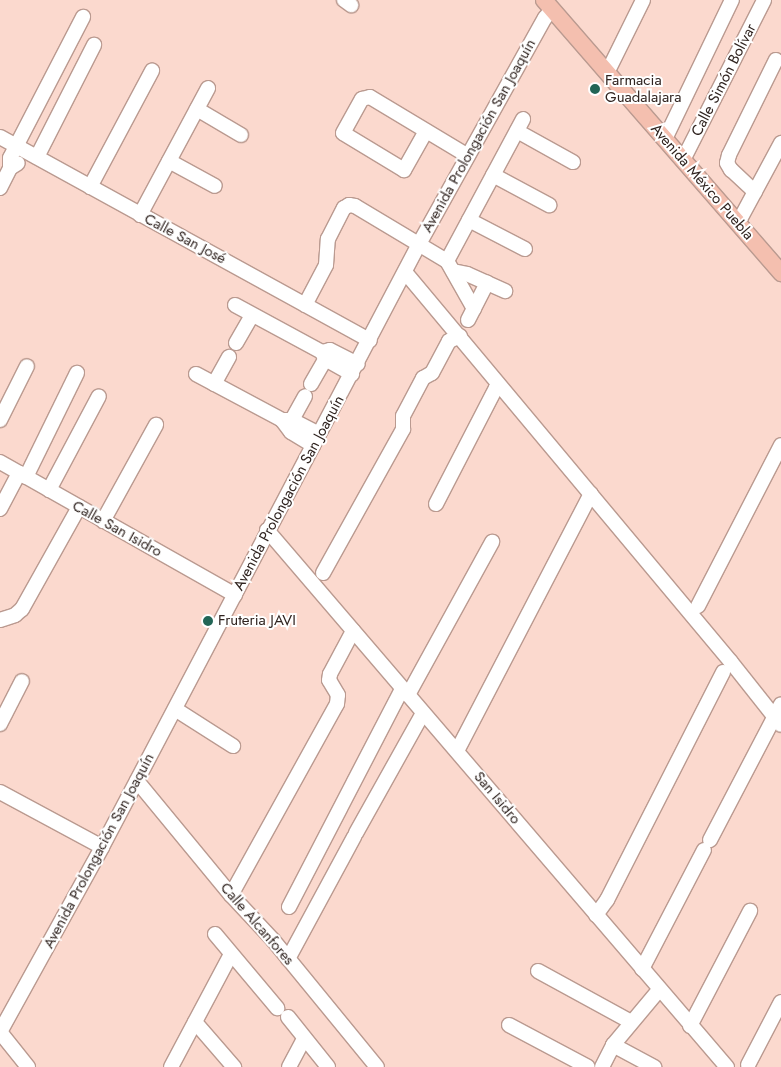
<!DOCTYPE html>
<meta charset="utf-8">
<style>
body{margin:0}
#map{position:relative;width:781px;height:1067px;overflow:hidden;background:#fbd9ce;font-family:Jost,sans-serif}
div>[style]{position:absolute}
.roads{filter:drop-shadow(1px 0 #ba9a90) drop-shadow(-1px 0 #ba9a90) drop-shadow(0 1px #ba9a90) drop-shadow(0 -1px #ba9a90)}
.minor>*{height:14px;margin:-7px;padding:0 7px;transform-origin:7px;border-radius:7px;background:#fff}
.major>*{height:16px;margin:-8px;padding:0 8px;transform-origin:8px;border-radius:8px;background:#f4bfaf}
.dots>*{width:14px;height:14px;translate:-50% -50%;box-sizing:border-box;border:2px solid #fff;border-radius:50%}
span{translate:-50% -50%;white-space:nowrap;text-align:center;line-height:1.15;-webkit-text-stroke:4px #fff;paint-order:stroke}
.poi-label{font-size:15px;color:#302420}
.left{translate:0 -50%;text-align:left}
.street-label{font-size:15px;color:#302420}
</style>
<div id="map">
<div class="roads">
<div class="minor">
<div style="left:344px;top:0;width:9px;rotate:36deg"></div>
<div style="left:607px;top:73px;width:81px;rotate:-63.7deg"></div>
<div style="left:197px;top:109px;width:51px;rotate:30.6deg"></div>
<div style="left:426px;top:131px;width:45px;rotate:119.4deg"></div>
<div style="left:404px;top:170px;width:71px;rotate:-148.8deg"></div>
<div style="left:343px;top:133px;width:39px;rotate:-61deg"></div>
<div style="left:362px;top:99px;width:8px;rotate:-14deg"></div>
<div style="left:370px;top:97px;width:114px;rotate:31deg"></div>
<div style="left:517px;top:131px;width:64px;rotate:29deg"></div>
<div style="left:0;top:137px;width:422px;rotate:28.8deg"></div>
<div style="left:665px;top:139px;width:154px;rotate:-64.3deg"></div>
<div style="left:37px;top:157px;width:126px;rotate:-63deg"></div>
<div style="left:683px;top:160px;width:179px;rotate:-63.1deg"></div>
<div style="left:169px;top:161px;width:52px;rotate:28.5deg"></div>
<div style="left:10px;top:168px;width:10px;rotate:-90deg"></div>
<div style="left:10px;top:158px;width:159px;rotate:-62.6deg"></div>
<div style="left:493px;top:175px;width:64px;rotate:28.2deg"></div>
<div style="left:90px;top:187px;width:132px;rotate:-61.9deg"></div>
<div style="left:0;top:188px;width:22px;rotate:-63deg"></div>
<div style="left:10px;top:168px;width:9px;rotate:-32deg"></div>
<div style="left:755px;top:192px;width:33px;rotate:-137deg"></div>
<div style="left:731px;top:170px;width:8px;rotate:-120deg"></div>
<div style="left:727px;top:163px;width:8px;rotate:-76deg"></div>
<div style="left:729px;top:155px;width:106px;rotate:-63.7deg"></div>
<div style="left:140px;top:215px;width:144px;rotate:-61.8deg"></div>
<div style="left:469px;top:220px;width:63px;rotate:27.4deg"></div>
<div style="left:738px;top:223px;width:91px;rotate:-61.7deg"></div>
<div style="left:447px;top:261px;width:161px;rotate:-61.8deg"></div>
<div style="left:453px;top:271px;width:14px;rotate:12deg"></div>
<div style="left:467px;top:274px;width:42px;rotate:24.1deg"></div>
<div style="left:405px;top:272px;width:508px;rotate:50.11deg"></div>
<div style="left:731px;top:662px;width:80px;rotate:51.6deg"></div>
<div style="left:235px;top:305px;width:99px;rotate:28.4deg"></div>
<div style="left:322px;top:352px;width:8px;rotate:67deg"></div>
<div style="left:325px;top:359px;width:31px;rotate:29deg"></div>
<div style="left:305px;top:305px;width:45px;rotate:-62.3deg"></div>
<div style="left:326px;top:265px;width:26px;rotate:-86deg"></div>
<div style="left:328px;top:239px;width:35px;rotate:-63deg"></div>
<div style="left:344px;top:208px;width:6px;rotate:-31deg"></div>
<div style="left:349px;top:205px;width:6px;rotate:9deg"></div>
<div style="left:355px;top:206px;width:107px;rotate:30.9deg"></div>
<div style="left:447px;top:261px;width:55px;rotate:60.6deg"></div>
<div style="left:468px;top:320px;width:42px;rotate:-62.8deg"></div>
<div style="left:236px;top:343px;width:32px;rotate:-60deg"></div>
<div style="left:322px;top:352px;width:8px;rotate:-14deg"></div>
<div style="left:330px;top:350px;width:31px;rotate:27deg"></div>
<div style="left:196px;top:374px;width:98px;rotate:28.1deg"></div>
<div style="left:282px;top:420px;width:15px;rotate:53deg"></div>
<div style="left:291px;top:432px;width:26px;rotate:31deg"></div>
<div style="left:214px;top:384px;width:31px;rotate:-61deg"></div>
<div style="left:311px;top:384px;width:36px;rotate:-60deg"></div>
<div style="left:0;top:420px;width:60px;rotate:-63.4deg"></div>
<div style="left:282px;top:420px;width:10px"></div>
<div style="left:292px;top:420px;width:30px;rotate:27deg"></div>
<div style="left:288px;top:427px;width:35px;rotate:-61deg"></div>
<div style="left:0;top:462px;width:270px;rotate:29.5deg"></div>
<div style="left:26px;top:477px;width:116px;rotate:-63.9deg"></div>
<div style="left:49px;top:490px;width:106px;rotate:-62deg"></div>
<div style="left:436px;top:504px;width:131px;rotate:-62.7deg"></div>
<div style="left:496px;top:388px;width:4px;rotate:-27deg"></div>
<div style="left:0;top:509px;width:41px;rotate:-62.2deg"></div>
<div style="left:103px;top:521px;width:110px;rotate:-61.1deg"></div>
<div style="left:267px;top:530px;width:707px;rotate:49.42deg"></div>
<div style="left:323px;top:573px;width:165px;rotate:-60.9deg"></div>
<div style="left:403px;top:429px;width:13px;rotate:-90deg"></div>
<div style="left:403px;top:416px;width:43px;rotate:-62.2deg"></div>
<div style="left:423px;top:378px;width:10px;rotate:-29deg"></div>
<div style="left:432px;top:373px;width:36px;rotate:-62deg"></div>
<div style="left:449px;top:341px;width:12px;rotate:-24deg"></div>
<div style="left:698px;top:606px;width:181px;rotate:-62.7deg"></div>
<div style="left:0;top:620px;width:16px;rotate:-18deg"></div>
<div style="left:15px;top:615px;width:9px;rotate:-41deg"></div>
<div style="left:22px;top:609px;width:117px;rotate:-60.8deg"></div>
<div style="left:408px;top:695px;width:175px;rotate:-61.2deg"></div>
<div style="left:175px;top:709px;width:69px;rotate:32.5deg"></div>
<div style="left:0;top:724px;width:48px;rotate:-62.9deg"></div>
<div style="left:457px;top:751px;width:290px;rotate:-62.5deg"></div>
<div style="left:137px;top:781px;width:148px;rotate:50.5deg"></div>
<div style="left:231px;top:895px;width:62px;rotate:47deg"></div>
<div style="left:273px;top:940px;width:164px;rotate:50.7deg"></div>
<div style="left:0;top:792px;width:116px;rotate:28.3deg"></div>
<div style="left:356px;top:833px;width:137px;rotate:-60.8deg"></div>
<div style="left:710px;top:840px;width:153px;rotate:-62.4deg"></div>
<div style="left:231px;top:895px;width:218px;rotate:-61deg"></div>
<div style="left:337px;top:704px;width:9px;rotate:-84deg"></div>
<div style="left:338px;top:695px;width:17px;rotate:-121deg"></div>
<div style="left:329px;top:680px;width:6px;rotate:-81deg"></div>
<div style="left:330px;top:674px;width:49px;rotate:-61.9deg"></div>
<div style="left:289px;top:907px;width:246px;rotate:-62.6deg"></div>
<div style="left:596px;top:915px;width:19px;rotate:-54deg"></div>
<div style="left:607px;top:900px;width:256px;rotate:-63deg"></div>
<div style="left:215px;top:934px;width:97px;rotate:50deg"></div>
<div style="left:288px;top:959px;width:139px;rotate:-61.6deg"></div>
<div style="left:642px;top:969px;width:134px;rotate:-62.5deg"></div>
<div style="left:538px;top:971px;width:106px;rotate:28.7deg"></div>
<div style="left:288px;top:1017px;width:64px;rotate:51.3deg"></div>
<div style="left:195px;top:1022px;width:60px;rotate:49.1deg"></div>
<div style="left:509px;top:1025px;width:89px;rotate:28deg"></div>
<div style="left:690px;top:1026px;width:130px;rotate:-62.4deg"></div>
<div style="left:0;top:1032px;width:211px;rotate:-61.1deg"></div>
<div style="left:102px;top:847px;width:681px;rotate:-62.27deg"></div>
<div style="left:419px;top:244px;width:259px;rotate:-60.9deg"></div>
<div style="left:545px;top:18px;width:11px;rotate:-52deg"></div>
<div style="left:0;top:1032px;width:45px;rotate:51.3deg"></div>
<div style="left:613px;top:1045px;width:47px;rotate:28.2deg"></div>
<div style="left:748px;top:1065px;width:71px;rotate:-62.4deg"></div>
<div style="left:171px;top:1067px;width:128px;rotate:-62deg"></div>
<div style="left:289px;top:1067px;width:32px;rotate:-62deg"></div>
<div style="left:602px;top:1067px;width:25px;rotate:-63deg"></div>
<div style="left:613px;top:1045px;width:72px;rotate:-50.1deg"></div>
</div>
<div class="major">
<div style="left:544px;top:0;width:362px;rotate:49deg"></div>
</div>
</div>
<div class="dots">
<div style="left:595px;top:89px;background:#226556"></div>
<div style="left:208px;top:621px;background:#226556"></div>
</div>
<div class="poi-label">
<span class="left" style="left:605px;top:89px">Farmacia<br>Guadalajara</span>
<span class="left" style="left:218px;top:621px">Fruteria JAVI</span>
</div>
<div class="street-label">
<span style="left:724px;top:80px;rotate:-63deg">Calle Simón Bolívar</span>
<span style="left:479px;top:136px;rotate:-61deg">Avenida Prolongación San Joaquín</span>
<span style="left:702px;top:182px;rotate:49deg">Avenida México Puebla</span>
<span style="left:185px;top:239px;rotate:28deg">Calle San José</span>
<span style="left:289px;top:493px;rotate:-62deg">Avenida Prolongación San Joaquín</span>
<span style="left:117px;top:529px;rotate:29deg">Calle San Isidro</span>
<span style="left:497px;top:798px;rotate:50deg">San Isidro</span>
<span style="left:99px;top:851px;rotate:-62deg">Avenida Prolongación San Joaquín</span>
<span style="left:257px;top:924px;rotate:49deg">Calle Alcanfores</span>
</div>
</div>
